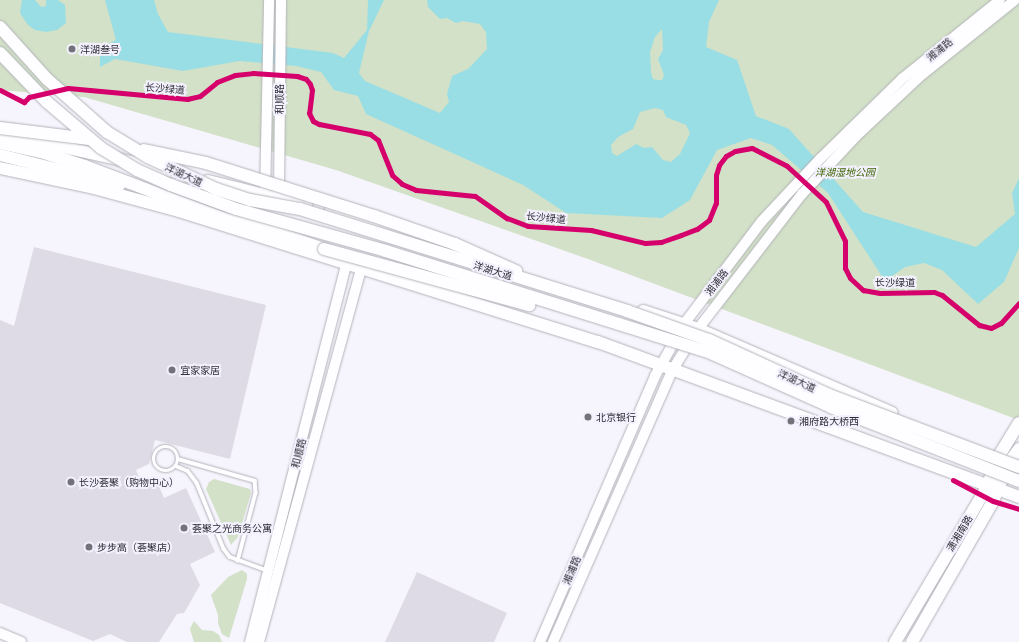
<!DOCTYPE html>
<meta charset="utf-8">
<style>
body{margin:0}
#map{position:relative;width:1019px;height:642px;overflow:hidden;background:#f6f4fc;font-family:Georgia,"Noto Sans SC",serif}
div>[style]{position:absolute}
[style*='--x']{left:calc(var(--x)*1px);top:calc(var(--y)*1px);width:calc(var(--w)*1px);rotate:calc(var(--a)*1deg)}
.green>*{inset:0;background:#d2e1c7}
.water>*{inset:0;background:#99dee4}
.building>*{inset:0;background:#dedbe6}
.roads{filter:drop-shadow(0 0 1px #b4b3ba) drop-shadow(0 0 1px #b4b3ba)}
.service>*{height:3.5px;margin:-1.75px;padding:0 1.75px;transform-origin:1.75px;border-radius:1.75px;background:#fefdff}
.service>.ring{margin:-1.75px;padding:0;box-sizing:content-box;background:none;border:3.5px solid #fefdff;border-radius:50%}
.secondary>*{height:10px;margin:-5px;padding:0 5px;transform-origin:5px;border-radius:5px;background:#fefdff}
.primary>*{height:12px;margin:-6px;padding:0 6px;transform-origin:6px;border-radius:6px;background:#fefdff}
.trunk>*{height:12px;margin:-6px;padding:0 6px;transform-origin:6px;border-radius:6px;background:#fefdff}
.bridges{filter:drop-shadow(0 0 1px #b4b3ba) drop-shadow(0 0 1px #b4b3ba)}
.trunk-bridge>*{height:12px;margin:-6px;padding:0 6px;transform-origin:6px;border-radius:6px;background:#fefdff}
.cycleway>*{height:5px;margin:-2.5px;padding:0 2.5px;transform-origin:2.5px;border-radius:2.5px;background:#d6006c}
.dots>*{width:11px;height:11px;translate:-50% -50%;box-sizing:border-box;border:2px solid #f4f1ff;border-radius:50%}
span{translate:-50% -50%;white-space:nowrap;text-align:center;line-height:1.15;-webkit-text-stroke:4px #f4f1ff;paint-order:stroke}
.poi-label{font-size:10px;color:#2d2c34}
.left{translate:0 -50%;text-align:left}
.street-label{font-size:10px;color:#2d2c34}
.park-label{font-size:10px;color:#3e6502;font-style:italic}
</style>
<div id="map">
<div class="green">
<i style="clip-path:polygon(0 0,1019px 0,1019px 420px,588px 259px,336px 170px,84px 97px,0 90px)"></i>
<i style="clip-path:polygon(214px 479px,250px 489px,251px 493px,238px 537px,231px 545px,206px 489px,209px 482px)"></i>
<i style="clip-path:polygon(242px 570px,247px 574px,247px 579px,229px 638px,222px 634px,218px 623px,218px 615px,211px 595px,228px 577px)"></i>
<i style="clip-path:polygon(194px 621px,202px 630px,213px 631px,219px 635px,222px 642px,194px 642px,190px 629px)"></i>
</div>
<div class="water">
<i style="clip-path:polygon(22px 0,35px 0,41px 7px,46px 6px,46px 0,58px 0,65px 5px,66px 23px,57px 30px,46px 32px,35px 30px,28px 25px,20px 13px)"></i>
<i style="clip-path:polygon(evenodd,105px 0,154px 0,158px 14px,168px 32px,333px 53px,344px 58px,367px 30px,368px 0,384px 0,369px 31px,359px 73px,365px 81px,440px 113px,449px 102px,447px 94px,452px 76px,468px 69px,487px 49px,486px 32px,480px 24px,463px 21px,456px 23px,447px 18px,440px 19px,428px 7px,427px 0,719px 0,709px 22px,706px 47px,737px 60px,756px 116px,789px 129px,863px 212px,976px 247px,1015px 214px,1012px 193px,1019px 178px,1019px 248px,1004px 282px,978px 304px,942px 270px,924px 263px,905px 267px,885px 281px,828px 193px,772px 145px,751px 138px,717px 150px,690px 200px,662px 218px,566px 213px,523px 185px,366px 114px,358px 96px,334px 90px,321px 72px,296px 66px,239px 61px,183px 71px,115px 59px,100px 67px,100px 48px,116px 40px,105px 0,662px 29px,663px 50px,658px 59px,664px 75px,662px 80px,658px 80px,653px 79px,651px 72px,650px 52px,655px 37px,662px 29px,105px 0,655px 108px,663px 110px,666px 117px,686px 125px,690px 133px,680px 154px,671px 162px,663px 160px,652px 147px,644px 148px,636px 144px,617px 156px,612px 153px,611px 145px,618px 137px,633px 129px,640px 112px,655px 108px)"></i>
</div>
<div class="building">
<i style="clip-path:polygon(34px 247px,266px 305px,230px 459px,155px 440px,149px 464px,136px 470px,143px 485px,156px 479px,164px 498px,186px 488px,215px 552px,190px 564px,200px 585px,184px 613px,177px 614px,159px 642px,127px 642px,110px 634px,93px 641px,0 603px,0 320px,14px 326px)"></i>
<i style="clip-path:polygon(417px 572px,507px 613px,494px 642px,385px 642px)"></i>
</div>
<div class="roads">
<div class="service">
<i class="ring" style="left:154px;top:447px;width:20.5px;height:20.5px"></i>
<i style="--x:178;--y:459;--w:80;--a:15.9"></i>
<i style="--x:255;--y:481;--w:12;--a:85"></i>
<i style="--x:256;--y:493;--w:70;--a:104.8"></i>
<i style="--x:176;--y:466;--w:13;--a:23"></i>
<i style="--x:188;--y:471;--w:15;--a:53"></i>
<i style="--x:197;--y:483;--w:71;--a:67.8"></i>
<i style="--x:224;--y:549;--w:10;--a:53"></i>
<i style="--x:230;--y:557;--w:38;--a:20"></i>
</div>
<div class="secondary">
<i style="--x:279;--y:192;--w:192;--a:-89.4"></i>
<i style="--x:265;--y:196;--w:196;--a:-88.8"></i>
<i style="--x:0;--y:633;--w:23;--a:23"></i>
<i style="--x:250;--y:642;--w:389;--a:-75.7"></i>
<i style="--x:259;--y:642;--w:387;--a:-74.7"></i>
<i style="--x:540;--y:642;--w:290;--a:-66.6"></i>
<i style="--x:655;--y:376;--w:60;--a:-60.9"></i>
<i style="--x:684;--y:324;--w:129;--a:-52.9"></i>
<i style="--x:762;--y:221;--w:86;--a:-46.9"></i>
<i style="--x:821;--y:158;--w:115;--a:-44.3"></i>
<i style="--x:903;--y:78;--w:124;--a:-38.8"></i>
<i style="--x:553;--y:642;--w:298;--a:-66.3"></i>
<i style="--x:673;--y:369;--w:47;--a:-58"></i>
<i style="--x:698;--y:329;--w:170;--a:-52.4"></i>
<i style="--x:802;--y:194;--w:79;--a:-47"></i>
<i style="--x:856;--y:136;--w:86;--a:-43.1"></i>
<i style="--x:919;--y:77;--w:123;--a:-38.7"></i>
</div>
<div class="primary">
<i style="--x:0;--y:133;--w:175;--a:12.5"></i>
<i style="--x:0;--y:168;--w:96;--a:12"></i>
<i style="--x:94;--y:188;--w:88;--a:15.1"></i>
<i style="--x:179;--y:211;--w:439;--a:17.4"></i>
<i style="--x:598;--y:342;--w:449;--a:20.2"></i>
<i style="--x:208;--y:181;--w:101;--a:13.8"></i>
<i style="--x:330;--y:212;--w:151;--a:17.4"></i>
<i style="--x:643;--y:311;--w:58;--a:18.1"></i>
<i style="--x:698;--y:329;--w:211;--a:23.4"></i>
<i style="--x:895;--y:642;--w:180;--a:-59.3"></i>
<i style="--x:987;--y:487;--w:30;--a:-70"></i>
<i style="--x:997;--y:459;--w:42;--a:-58.6"></i>
<i style="--x:912;--y:642;--w:163;--a:-60.1"></i>
<i style="--x:993;--y:501;--w:43;--a:-67"></i>
<i style="--x:1010;--y:461;--w:15;--a:-53"></i>
</div>
<div class="trunk">
<i style="--x:0;--y:143;--w:42;--a:12.4"></i>
<i style="--x:41;--y:152;--w:46;--a:17.7"></i>
<i style="--x:85;--y:166;--w:147;--a:20.8"></i>
<i style="--x:222;--y:218;--w:52;--a:14.6"></i>
<i style="--x:272;--y:231;--w:55;--a:19.1"></i>
<i style="--x:0;--y:155;--w:123;--a:14.1"></i>
</div>
</div>
<div class="bridges">
<div class="trunk-bridge">
<i style="--x:0;--y:27;--w:70;--a:47.9"></i>
<i style="--x:47;--y:79;--w:80;--a:41.5"></i>
<i style="--x:107;--y:132;--w:48;--a:31.4"></i>
<i style="--x:148;--y:157;--w:75;--a:25.2"></i>
<i style="--x:216;--y:189;--w:36;--a:18"></i>
<i style="--x:250;--y:200;--w:51;--a:10.2"></i>
<i style="--x:300;--y:209;--w:343;--a:17.3"></i>
<i style="--x:627;--y:311;--w:87;--a:19.5"></i>
<i style="--x:709;--y:340;--w:132;--a:24.6"></i>
<i style="--x:829;--y:395;--w:203;--a:20.8"></i>
<i style="--x:0;--y:53;--w:68;--a:46.2"></i>
<i style="--x:47;--y:102;--w:71;--a:40.4"></i>
<i style="--x:101;--y:148;--w:42;--a:31.4"></i>
<i style="--x:137;--y:170;--w:37;--a:24"></i>
<i style="--x:171;--y:185;--w:69;--a:20.3"></i>
<i style="--x:236;--y:209;--w:156;--a:15.6"></i>
<i style="--x:386;--y:251;--w:335;--a:17.4"></i>
<i style="--x:706;--y:351;--w:137;--a:24.1"></i>
<i style="--x:831;--y:407;--w:202;--a:21.5"></i>
<i style="--x:0;--y:128;--w:90;--a:7"></i>
<i style="--x:144;--y:150;--w:63;--a:11.8"></i>
<i style="--x:206;--y:163;--w:176;--a:17.5"></i>
<i style="--x:374;--y:216;--w:86;--a:19.1"></i>
<i style="--x:455;--y:244;--w:67;--a:23.9"></i>
<i style="--x:324;--y:249;--w:213;--a:15.3"></i>
</div>
</div>
<div class="cycleway">
<i style="--x:0;--y:90;--w:27;--a:27"></i>
<i style="--x:24;--y:102;--w:7;--a:-45"></i>
<i style="--x:29;--y:97;--w:40;--a:-13"></i>
<i style="--x:68;--y:88;--w:120;--a:5.3"></i>
<i style="--x:187;--y:99;--w:13;--a:-13"></i>
<i style="--x:200;--y:96;--w:22;--a:-39"></i>
<i style="--x:217;--y:82;--w:19;--a:-21"></i>
<i style="--x:235;--y:75;--w:18;--a:-6"></i>
<i style="--x:253;--y:73;--w:44;--a:3.9"></i>
<i style="--x:297;--y:76;--w:9;--a:18"></i>
<i style="--x:306;--y:79;--w:6;--a:51"></i>
<i style="--x:310;--y:84;--w:6;--a:72"></i>
<i style="--x:312;--y:90;--w:23;--a:97"></i>
<i style="--x:309;--y:113;--w:9;--a:63"></i>
<i style="--x:313;--y:121;--w:7;--a:27"></i>
<i style="--x:319;--y:124;--w:52;--a:11.1"></i>
<i style="--x:370;--y:134;--w:10;--a:37"></i>
<i style="--x:378;--y:140;--w:38;--a:68"></i>
<i style="--x:392;--y:175;--w:13;--a:42"></i>
<i style="--x:402;--y:184;--w:15;--a:23"></i>
<i style="--x:416;--y:190;--w:59;--a:5.8"></i>
<i style="--x:475;--y:196;--w:39;--a:35"></i>
<i style="--x:507;--y:218;--w:22;--a:21"></i>
<i style="--x:528;--y:226;--w:63;--a:3.6"></i>
<i style="--x:591;--y:230;--w:56;--a:13.5"></i>
<i style="--x:645;--y:243;--w:16;--a:-4"></i>
<i style="--x:661;--y:242;--w:21;--a:-19"></i>
<i style="--x:681;--y:235;--w:17;--a:-21"></i>
<i style="--x:697;--y:229;--w:15;--a:-37"></i>
<i style="--x:709;--y:220;--w:18;--a:-68"></i>
<i style="--x:716;--y:203;--w:28;--a:-90"></i>
<i style="--x:716;--y:175;--w:10;--a:-73"></i>
<i style="--x:719;--y:165;--w:11;--a:-52"></i>
<i style="--x:726;--y:156;--w:10;--a:-29"></i>
<i style="--x:735;--y:151;--w:17;--a:-10"></i>
<i style="--x:752;--y:148;--w:39;--a:27"></i>
<i style="--x:787;--y:166;--w:53;--a:42.7"></i>
<i style="--x:826;--y:202;--w:43;--a:64"></i>
<i style="--x:845;--y:241;--w:27;--a:90"></i>
<i style="--x:845;--y:268;--w:11;--a:63"></i>
<i style="--x:850;--y:278;--w:18;--a:43"></i>
<i style="--x:863;--y:290;--w:17;--a:10"></i>
<i style="--x:880;--y:293;--w:54;--a:-1.1"></i>
<i style="--x:934;--y:292;--w:9;--a:21"></i>
<i style="--x:942;--y:295;--w:48;--a:39"></i>
<i style="--x:979;--y:325;--w:12;--a:14"></i>
<i style="--x:991;--y:328;--w:11;--a:-27"></i>
<i style="--x:1001;--y:323;--w:27;--a:-48"></i>
<i style="--x:953;--y:480;--w:45;--a:27.7"></i>
<i style="--x:993;--y:501;--w:27;--a:17"></i>
</div>
<div class="dots">
<i style="left:72px;top:49px;background:#73727a"></i>
<i style="left:172px;top:370px;background:#73727a"></i>
<i style="left:588px;top:417px;background:#73727a"></i>
<i style="left:791px;top:421px;background:#73727a"></i>
<i style="left:71px;top:482px;background:#73727a"></i>
<i style="left:184px;top:528px;background:#73727a"></i>
<i style="left:89px;top:547px;background:#73727a"></i>
</div>
<div class="poi-label">
<span class="left" style="left:80px;top:49px">洋湖叁号</span>
<span class="left" style="left:180px;top:370px">宜家家居</span>
<span class="left" style="left:596px;top:417px">北京银行</span>
<span class="left" style="left:799px;top:421px">湘府路大桥西</span>
<span class="left" style="left:79px;top:482px">长沙荟聚（购物中心）</span>
<span class="left" style="left:192px;top:528px">荟聚之光商务公寓</span>
<span class="left" style="left:97px;top:547px">步步高（荟聚店）</span>
</div>
<div class="street-label">
<span style="left:939px;top:49px;rotate:-39deg">湘浦路</span>
<span style="left:165px;top:88px;rotate:5deg">长沙绿道</span>
<span style="left:279px;top:99px;rotate:-90deg">和顺路</span>
<span style="left:184px;top:174px;rotate:25deg">洋湖大道</span>
<span style="left:546px;top:217px;rotate:6deg">长沙绿道</span>
<span style="left:493px;top:270px;rotate:17deg">洋湖大道</span>
<span style="left:716px;top:282px;rotate:-53deg">湘浦路</span>
<span style="left:895px;top:282px">长沙绿道</span>
<span style="left:797px;top:380px;rotate:24deg">洋湖大道</span>
<span style="left:298px;top:453px;rotate:-76deg">和顺路</span>
<span style="left:959px;top:533px;rotate:-59deg">潇湘南路</span>
<span style="left:571px;top:570px;rotate:-67deg">湘浦路</span>
</div>
<div class="park-label">
<span style="left:845px;top:172px">洋湖湿地公园</span>
</div>
</div>
